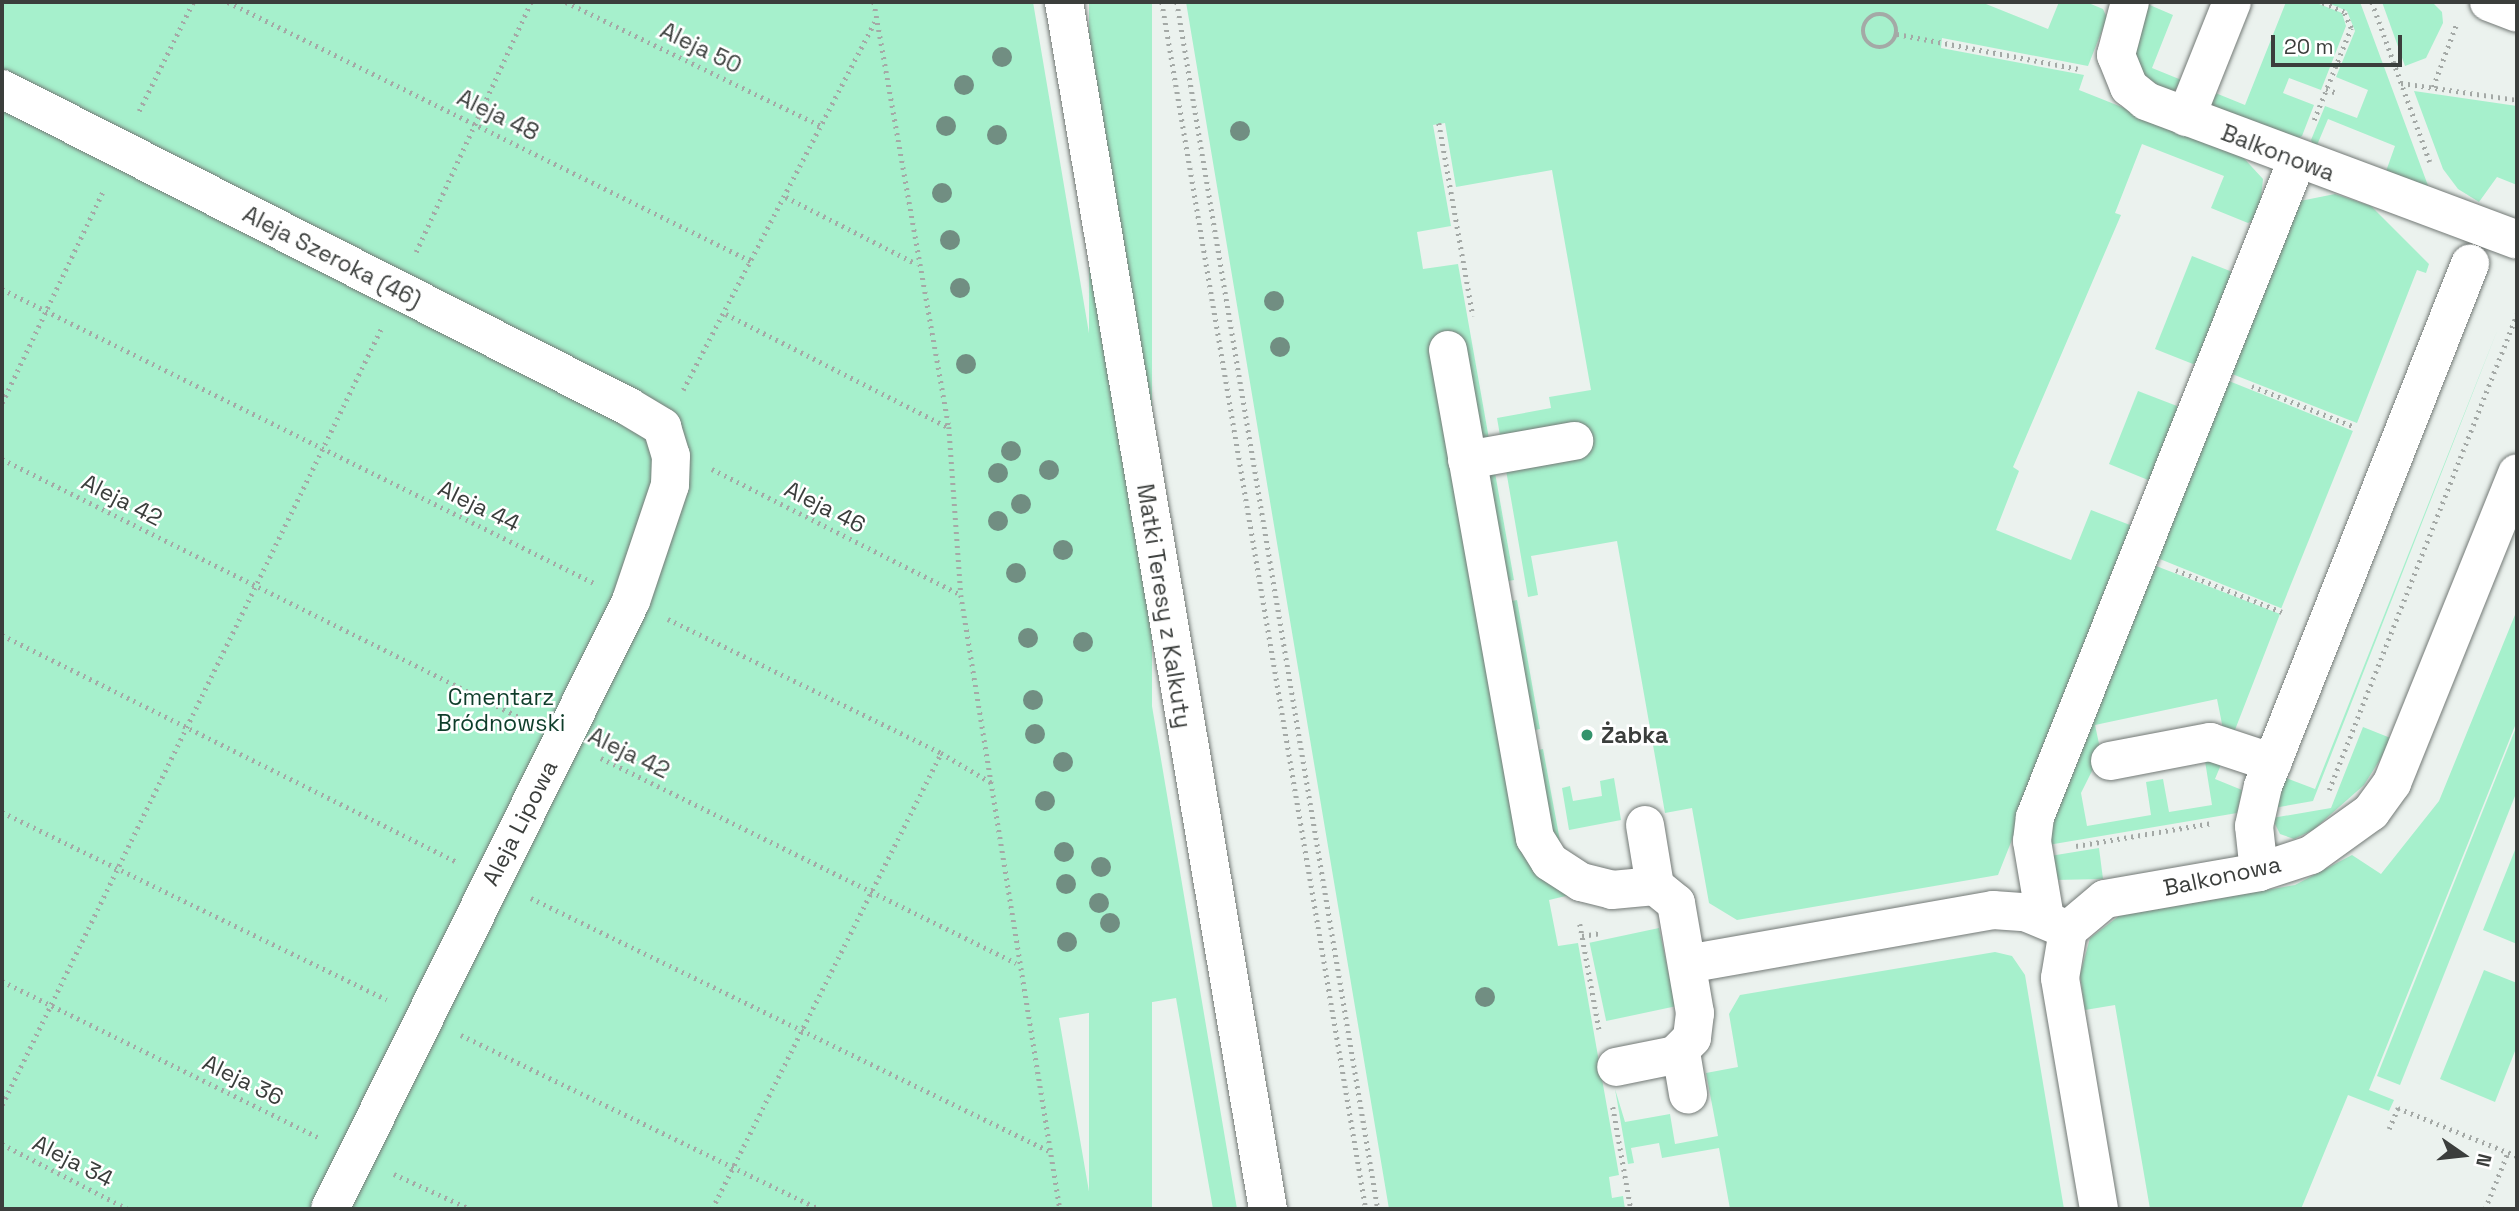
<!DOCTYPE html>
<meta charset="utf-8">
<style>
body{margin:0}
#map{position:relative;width:2519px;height:1211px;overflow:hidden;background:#ebf2ee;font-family:"Space Grotesk",sans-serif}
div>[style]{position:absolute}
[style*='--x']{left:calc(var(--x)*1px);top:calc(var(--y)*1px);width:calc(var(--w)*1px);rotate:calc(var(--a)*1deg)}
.green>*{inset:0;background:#a6f0cc;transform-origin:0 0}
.path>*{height:4.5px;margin-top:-2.25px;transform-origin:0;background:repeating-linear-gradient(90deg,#a4a9a6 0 2px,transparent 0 7px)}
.path>.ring{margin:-2.25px;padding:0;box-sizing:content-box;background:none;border:4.5px solid #a4a9a6;border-radius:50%}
.roads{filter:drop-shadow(0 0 2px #737976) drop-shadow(0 0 2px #737976)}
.minor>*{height:38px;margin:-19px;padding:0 19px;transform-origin:19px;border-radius:19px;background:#fff}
.trees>*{width:20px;height:20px;margin:-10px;border-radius:50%;background:#718e82}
.dots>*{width:19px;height:19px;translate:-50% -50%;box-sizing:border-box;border:4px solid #fff;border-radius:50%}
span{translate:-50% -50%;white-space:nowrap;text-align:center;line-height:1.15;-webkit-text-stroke:5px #fff;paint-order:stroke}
.street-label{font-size:23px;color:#3b3e3c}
.park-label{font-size:23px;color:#0e3d2a}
.poi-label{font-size:23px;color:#3b3e3c;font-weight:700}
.left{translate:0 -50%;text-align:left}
.frame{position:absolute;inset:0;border:4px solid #3b3e3c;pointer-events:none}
.north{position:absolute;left:2428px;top:1120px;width:70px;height:70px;-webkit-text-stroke:5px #fff;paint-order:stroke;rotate:104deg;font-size:19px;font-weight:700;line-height:28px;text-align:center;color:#3b3e3c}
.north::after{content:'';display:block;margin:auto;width:24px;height:32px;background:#3b3e3c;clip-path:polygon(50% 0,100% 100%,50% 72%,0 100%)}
.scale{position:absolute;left:2271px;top:35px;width:131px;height:32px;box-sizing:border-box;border:4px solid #3b3e3c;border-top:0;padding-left:9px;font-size:21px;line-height:24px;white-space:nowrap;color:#3b3e3c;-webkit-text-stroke:5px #fff;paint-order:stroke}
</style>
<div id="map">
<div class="green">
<i style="clip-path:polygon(2px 2px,1033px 2px,1237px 1209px,1213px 1209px,1176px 998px,1059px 1018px,1092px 1209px,2px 1209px)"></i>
<i style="left:1089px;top:2px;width:63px;height:1225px"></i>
<i style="clip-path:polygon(1186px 2px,1981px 2px,2048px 29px,2059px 2px,2086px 2px,2103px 9px,2107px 18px,2088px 66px,1942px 38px,1941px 48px,2084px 75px,2079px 90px,2240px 154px,2263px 179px,2259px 218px,2248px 223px,2211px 208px,2224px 176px,2142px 144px,2115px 213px,2121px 215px,2013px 467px,2019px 471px,1996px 530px,2071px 560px,2091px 510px,2130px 525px,2133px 535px,1998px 875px,1737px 920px,1709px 903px,1692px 808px,1665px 813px,1617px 541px,1531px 556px,1538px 595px,1528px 597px,1497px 418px,1551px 408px,1549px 397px,1591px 390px,1552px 170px,1456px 187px,1445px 123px,1433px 125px,1451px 226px,1417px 232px,1423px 269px,1458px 264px,1514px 580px,1503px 582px,1507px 602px,1517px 600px,1540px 729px,1530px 731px,1533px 751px,1543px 749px,1570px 895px,1549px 900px,1558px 946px,1578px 943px,1619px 1175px,1609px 1177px,1612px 1198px,1623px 1196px,1625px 1209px,1389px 1209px)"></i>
<i style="clip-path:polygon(2286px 2px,2314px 2px,2342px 13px,2346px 26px,2321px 90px,2289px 78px,2283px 93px,2314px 105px,2302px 136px,2292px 141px,2214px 111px,2210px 99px,2213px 92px,2245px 105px)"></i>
<i style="clip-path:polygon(2326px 2px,2360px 2px,2430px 191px,2384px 177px,2395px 146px,2328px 119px,2315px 150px,2311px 140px,2325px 106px,2357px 118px,2368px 90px,2336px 77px,2355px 31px,2347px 11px)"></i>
<i style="clip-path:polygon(2382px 2px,2432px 2px,2442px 12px,2443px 23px,2426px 58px,2405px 66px)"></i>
<i style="clip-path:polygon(2145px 3px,2173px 15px,2152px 68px,2184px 81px,2170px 94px,2133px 67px)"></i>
<i style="clip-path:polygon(2414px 91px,2517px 106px,2517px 185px,2497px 177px,2479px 202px,2458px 189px,2443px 169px)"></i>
<i style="clip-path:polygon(2335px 194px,2371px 206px,2429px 264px,2426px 273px,2417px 270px,2357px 423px,2227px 372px,2300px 201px)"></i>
<i style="clip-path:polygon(2192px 256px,2230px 271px,2234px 280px,2202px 361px,2193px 364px,2155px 349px)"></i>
<i style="clip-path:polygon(2499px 326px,2313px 801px,2274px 808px,2286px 778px,2315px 789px)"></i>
<i style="left:2224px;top:379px;width:139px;height:191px;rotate:22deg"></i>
<i style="clip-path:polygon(2138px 391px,2177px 406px,2181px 414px,2156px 476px,2148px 480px,2109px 464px)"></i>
<i style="clip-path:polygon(2151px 564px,2280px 614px,2233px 735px,2223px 729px,2217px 699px,2095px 725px,2101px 753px,2081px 793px,2087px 826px,2151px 815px,2146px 782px,2163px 779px,2169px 812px,2212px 805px,2205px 761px,2225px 755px,2215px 779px,2242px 790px,2237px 813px,2048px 845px,2045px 830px)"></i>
<i style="clip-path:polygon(2517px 610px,2517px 721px,2369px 1090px,2394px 1100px,2389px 1111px,2348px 1095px,2301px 1209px,2150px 1209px,2115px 1005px,2085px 1010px,2080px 975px,2090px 938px,2119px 916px,2295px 885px,2352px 855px,2381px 874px,2439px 801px)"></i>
<i style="clip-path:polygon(2517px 725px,2517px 791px,2400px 1085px,2377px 1076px)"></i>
<i style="clip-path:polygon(2363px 727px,2393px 739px,2364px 785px,2313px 830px,2294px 839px,2280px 834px,2272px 818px,2331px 808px)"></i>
<i style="clip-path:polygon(1614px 778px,1621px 820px,1569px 830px,1562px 788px,1570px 786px,1573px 801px,1602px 796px,1600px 781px)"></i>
<i style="clip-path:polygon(2517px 845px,2517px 944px,2483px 930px)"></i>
<i style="clip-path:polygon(2099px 848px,2103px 879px,2054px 880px,2050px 856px)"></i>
<i style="left:1659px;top:928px;width:80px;height:71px;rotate:78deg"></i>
<i style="clip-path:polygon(1995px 952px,2012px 956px,2025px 975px,2064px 1209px,1730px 1209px,1719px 1148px,1662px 1158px,1659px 1143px,1631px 1148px,1634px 1163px,1628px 1164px,1615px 1089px,1625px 1122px,1670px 1114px,1675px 1144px,1718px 1136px,1706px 1073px,1738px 1067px,1729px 1014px,1740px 995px)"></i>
<i style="clip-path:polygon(2484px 970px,2517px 983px,2517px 1046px,2495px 1102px,2440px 1079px)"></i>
</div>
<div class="path">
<i style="--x:228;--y:2;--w:586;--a:26.35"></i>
<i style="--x:566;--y:2;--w:284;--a:25.9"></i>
<i style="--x:874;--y:2;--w:432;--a:80"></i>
<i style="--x:949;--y:427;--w:168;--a:85.9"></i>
<i style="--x:961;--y:595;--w:622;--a:80.84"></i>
<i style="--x:1162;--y:2;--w:1224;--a:80.41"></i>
<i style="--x:1177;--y:2;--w:1224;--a:80.55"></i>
<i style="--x:2372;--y:2;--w:170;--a:70.1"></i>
<i class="ring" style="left:1863px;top:14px;width:29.5px;height:29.5px"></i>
<i style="--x:1897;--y:34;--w:184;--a:10.9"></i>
<i style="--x:2401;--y:83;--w:117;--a:8.3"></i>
<i style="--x:2433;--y:87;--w:66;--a:-69.6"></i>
<i style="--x:2326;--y:89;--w:12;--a:20"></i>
<i style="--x:139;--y:111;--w:122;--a:-63.6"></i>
<i style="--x:2314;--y:120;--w:99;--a:-68.1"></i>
<i style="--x:2351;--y:28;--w:17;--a:-114"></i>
<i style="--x:2344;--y:12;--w:26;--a:-157"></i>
<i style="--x:1439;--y:123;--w:196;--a:80"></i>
<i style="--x:786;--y:197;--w:147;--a:27.1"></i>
<i style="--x:416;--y:252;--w:275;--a:-65.3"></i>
<i style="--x:2;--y:289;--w:661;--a:26.41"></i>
<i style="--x:726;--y:314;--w:249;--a:27"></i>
<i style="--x:2252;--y:386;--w:111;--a:21.7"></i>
<i style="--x:683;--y:390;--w:417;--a:-62.5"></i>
<i style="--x:2;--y:403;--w:237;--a:-64.5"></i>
<i style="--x:2;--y:459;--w:587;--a:26.52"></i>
<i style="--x:712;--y:469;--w:279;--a:26.8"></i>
<i style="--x:2176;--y:570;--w:114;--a:21.6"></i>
<i style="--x:668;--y:619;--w:304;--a:26.1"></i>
<i style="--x:2;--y:635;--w:508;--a:26.51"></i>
<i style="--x:601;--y:758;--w:463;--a:26.3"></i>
<i style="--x:2329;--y:790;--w:512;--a:-68.45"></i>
<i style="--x:2;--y:812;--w:428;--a:26"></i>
<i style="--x:2076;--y:846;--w:138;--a:-9.6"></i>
<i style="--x:531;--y:898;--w:576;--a:26.03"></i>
<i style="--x:1580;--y:924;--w:107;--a:79.7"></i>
<i style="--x:1582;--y:936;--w:19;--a:-9"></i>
<i style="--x:2;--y:981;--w:355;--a:26.3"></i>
<i style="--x:461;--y:1035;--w:398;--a:25.9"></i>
<i style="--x:2;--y:1105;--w:866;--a:-63.97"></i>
<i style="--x:1613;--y:1107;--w:104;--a:80"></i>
<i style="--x:2389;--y:1129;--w:23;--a:-67"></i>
<i style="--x:2398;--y:1108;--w:128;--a:22"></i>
<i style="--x:2;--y:1144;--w:142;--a:27.3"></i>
<i style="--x:394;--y:1174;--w:84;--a:24.7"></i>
<i style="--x:712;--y:1209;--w:510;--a:-63.33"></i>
<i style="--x:941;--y:753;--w:59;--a:30.5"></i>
<i style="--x:2485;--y:1209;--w:61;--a:-68"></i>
</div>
<div class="roads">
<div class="minor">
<i style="--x:1064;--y:2;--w:1224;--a:80.41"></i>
<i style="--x:2130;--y:2;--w:55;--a:104.8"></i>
<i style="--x:2116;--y:55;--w:35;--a:68"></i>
<i style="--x:2129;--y:87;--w:22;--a:39"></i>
<i style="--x:2146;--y:101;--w:396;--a:20.5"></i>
<i style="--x:2489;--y:2;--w:30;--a:21"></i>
<i style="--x:2;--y:89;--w:703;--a:26.89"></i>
<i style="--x:629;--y:407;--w:39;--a:31"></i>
<i style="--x:662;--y:427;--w:30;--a:73"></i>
<i style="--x:671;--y:456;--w:29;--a:92"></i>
<i style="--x:670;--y:485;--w:122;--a:108.6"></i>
<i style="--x:631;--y:601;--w:678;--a:116.34"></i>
<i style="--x:2186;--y:117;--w:124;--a:-68.2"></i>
<i style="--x:1448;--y:350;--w:496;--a:79.9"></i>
<i style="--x:1535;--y:838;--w:28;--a:58"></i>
<i style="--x:1550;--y:862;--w:37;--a:33"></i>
<i style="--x:1581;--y:882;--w:32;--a:14"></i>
<i style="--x:1612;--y:890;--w:43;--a:-5.3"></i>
<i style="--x:1655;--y:886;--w:27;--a:39"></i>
<i style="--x:1676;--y:903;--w:112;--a:80.2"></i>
<i style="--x:1695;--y:1013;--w:25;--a:97"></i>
<i style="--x:1692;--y:1038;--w:24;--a:135"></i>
<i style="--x:1675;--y:1055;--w:60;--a:168.5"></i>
<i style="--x:1467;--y:460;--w:109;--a:-10.1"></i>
<i style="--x:2110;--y:761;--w:102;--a:-10.8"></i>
<i style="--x:2210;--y:742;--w:66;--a:18.4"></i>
<i style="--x:1645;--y:825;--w:62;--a:80.7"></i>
<i style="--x:2259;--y:872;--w:46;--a:-96.2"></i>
<i style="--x:2254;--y:826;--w:41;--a:-77.3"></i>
<i style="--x:2263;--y:786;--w:562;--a:-68.37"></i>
<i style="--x:2045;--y:918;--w:78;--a:-99.6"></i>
<i style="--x:2032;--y:841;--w:24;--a:-83"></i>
<i style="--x:2035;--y:817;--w:707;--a:-68.26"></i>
<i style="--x:1687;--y:964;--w:311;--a:-10"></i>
<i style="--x:1993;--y:910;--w:32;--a:4"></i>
<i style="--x:2025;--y:912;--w:44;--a:22.5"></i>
<i style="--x:1681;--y:1052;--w:43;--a:80.5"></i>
<i style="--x:2099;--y:1209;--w:234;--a:-99.6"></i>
<i style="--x:2060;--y:978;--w:49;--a:-80.5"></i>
<i style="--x:2068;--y:930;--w:48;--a:-40"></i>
<i style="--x:2105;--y:899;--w:156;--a:-9.9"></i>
<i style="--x:2259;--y:872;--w:55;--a:-18.1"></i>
<i style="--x:2311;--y:855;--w:74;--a:-35.6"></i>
<i style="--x:2371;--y:812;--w:36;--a:-54"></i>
<i style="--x:2392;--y:783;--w:334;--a:-68"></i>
</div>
</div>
<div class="trees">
<i style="left:1002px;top:57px"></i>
<i style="left:964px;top:85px"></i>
<i style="left:946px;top:126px"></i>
<i style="left:1240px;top:131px"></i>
<i style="left:997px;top:135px"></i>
<i style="left:942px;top:193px"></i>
<i style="left:950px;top:240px"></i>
<i style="left:960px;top:288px"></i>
<i style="left:1274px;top:301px"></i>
<i style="left:1280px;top:347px"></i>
<i style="left:966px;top:364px"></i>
<i style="left:1011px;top:451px"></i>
<i style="left:1049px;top:470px"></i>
<i style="left:998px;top:473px"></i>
<i style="left:1021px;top:504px"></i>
<i style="left:998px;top:521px"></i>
<i style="left:1063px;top:550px"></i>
<i style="left:1016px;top:573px"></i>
<i style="left:1028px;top:638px"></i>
<i style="left:1083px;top:642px"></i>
<i style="left:1033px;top:700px"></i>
<i style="left:1035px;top:734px"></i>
<i style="left:1063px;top:762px"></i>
<i style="left:1045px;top:801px"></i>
<i style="left:1064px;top:852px"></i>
<i style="left:1101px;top:867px"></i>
<i style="left:1066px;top:884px"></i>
<i style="left:1099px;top:903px"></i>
<i style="left:1110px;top:923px"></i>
<i style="left:1067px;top:942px"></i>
<i style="left:1485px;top:997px"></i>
</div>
<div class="dots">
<i style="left:1587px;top:735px;background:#33936c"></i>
</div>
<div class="street-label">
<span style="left:701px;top:48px;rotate:26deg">Aleja 50</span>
<span style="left:498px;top:115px;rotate:26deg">Aleja 48</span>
<span style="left:2278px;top:153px;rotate:21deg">Balkonowa</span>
<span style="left:332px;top:257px;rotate:27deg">Aleja Szeroka (46)</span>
<span style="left:122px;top:500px;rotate:27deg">Aleja 42</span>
<span style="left:479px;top:506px;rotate:26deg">Aleja 44</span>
<span style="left:825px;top:507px;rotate:27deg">Aleja 46</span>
<span style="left:1164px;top:606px;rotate:81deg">Matki Teresy z Kalkuty</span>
<span style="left:629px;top:753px;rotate:26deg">Aleja 42</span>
<span style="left:520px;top:823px;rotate:-63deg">Aleja Lipowa</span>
<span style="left:2222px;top:876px;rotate:-12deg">Balkonowa</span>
<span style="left:243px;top:1080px;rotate:26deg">Aleja 36</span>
<span style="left:73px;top:1161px;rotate:27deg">Aleja 34</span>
</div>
<div class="park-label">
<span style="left:501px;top:710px">Cmentarz<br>Bródnowski</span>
</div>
<div class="poi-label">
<span class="left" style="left:1601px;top:735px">Żabka</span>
</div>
<div class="frame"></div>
<div class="north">N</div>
<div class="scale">20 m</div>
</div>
